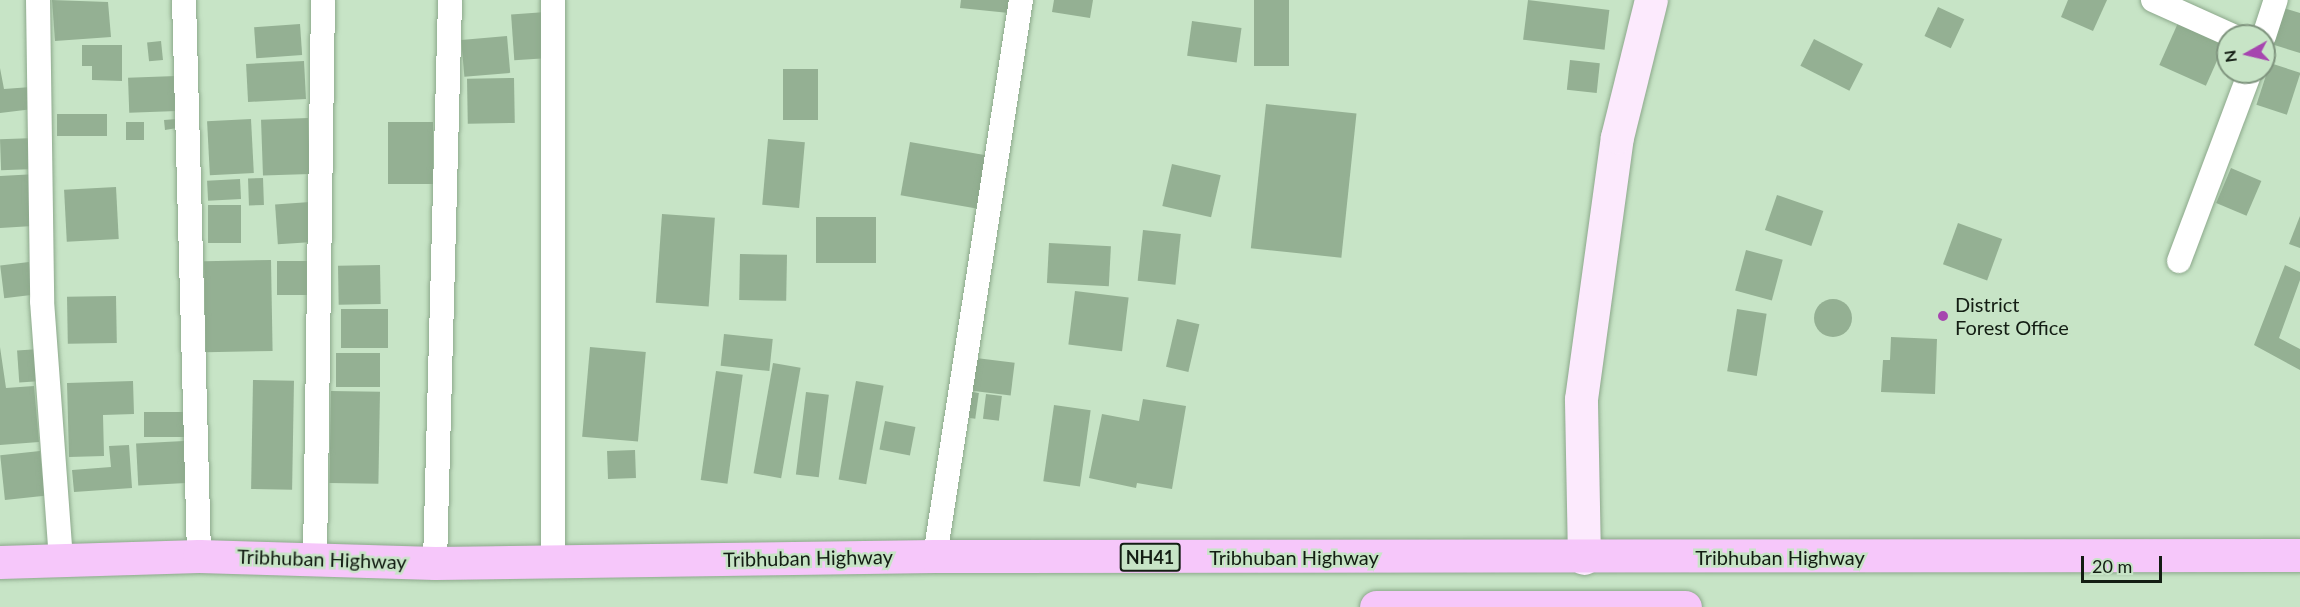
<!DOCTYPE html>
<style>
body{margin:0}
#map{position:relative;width:2300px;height:607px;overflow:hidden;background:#c7e4c6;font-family:Lato,sans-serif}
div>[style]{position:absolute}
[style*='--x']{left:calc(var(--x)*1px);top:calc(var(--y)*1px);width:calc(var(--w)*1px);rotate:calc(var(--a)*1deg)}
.building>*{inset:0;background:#94b093;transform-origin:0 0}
.round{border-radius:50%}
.roads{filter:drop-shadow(0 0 2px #8ca88b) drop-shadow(0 0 2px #8ca88b)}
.minor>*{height:24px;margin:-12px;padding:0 12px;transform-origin:12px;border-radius:12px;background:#fff}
.secondary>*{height:33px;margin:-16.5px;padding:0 16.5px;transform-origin:16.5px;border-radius:16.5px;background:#fceafd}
.trunk>*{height:33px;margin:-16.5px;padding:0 16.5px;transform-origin:16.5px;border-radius:16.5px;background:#f6c7fa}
.dots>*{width:16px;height:16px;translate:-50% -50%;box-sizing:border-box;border:3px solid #c7e4c6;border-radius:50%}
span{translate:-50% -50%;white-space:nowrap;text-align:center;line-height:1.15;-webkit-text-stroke:5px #c7e4c6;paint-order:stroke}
.shield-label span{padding:2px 4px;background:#c7e4c6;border:2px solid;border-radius:4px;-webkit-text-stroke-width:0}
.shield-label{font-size:18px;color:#131d13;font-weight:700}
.poi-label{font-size:20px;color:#131d13}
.left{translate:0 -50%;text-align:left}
.street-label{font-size:20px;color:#131d13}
.north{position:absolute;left:2216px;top:24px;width:60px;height:60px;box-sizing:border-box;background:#c7e4c6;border:2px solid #7f947e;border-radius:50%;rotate:262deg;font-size:16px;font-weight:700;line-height:24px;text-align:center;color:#131d13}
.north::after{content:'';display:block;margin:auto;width:21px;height:27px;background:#a646af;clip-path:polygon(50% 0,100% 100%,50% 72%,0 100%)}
.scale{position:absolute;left:2081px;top:556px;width:81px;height:27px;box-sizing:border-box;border:3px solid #131d13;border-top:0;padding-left:8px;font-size:18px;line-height:21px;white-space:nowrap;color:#131d13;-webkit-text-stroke:4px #c7e4c6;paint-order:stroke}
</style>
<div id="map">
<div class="building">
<i style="clip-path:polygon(52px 0,108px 2px,111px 37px,55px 41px)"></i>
<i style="clip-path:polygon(961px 0,1010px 0,1009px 13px,960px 8px)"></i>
<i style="clip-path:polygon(1054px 0,1093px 0,1090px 18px,1052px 12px)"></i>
<i style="left:1254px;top:0;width:35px;height:66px"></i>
<i style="left:1528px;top:0;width:82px;height:40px;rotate:7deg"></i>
<i style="clip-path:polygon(2068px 0,2107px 0,2093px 31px,2061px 17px)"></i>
<i style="left:1938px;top:7px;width:29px;height:32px;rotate:25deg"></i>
<i style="clip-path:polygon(2280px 7px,2300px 13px,2300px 53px,2268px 43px)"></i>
<i style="left:546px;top:12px;width:46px;height:35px;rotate:86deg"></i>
<i style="left:1192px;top:21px;width:50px;height:35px;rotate:8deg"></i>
<i style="left:2178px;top:23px;width:51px;height:46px;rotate:24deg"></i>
<i style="left:300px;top:24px;width:31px;height:46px;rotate:86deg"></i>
<i style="left:507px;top:36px;width:37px;height:46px;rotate:85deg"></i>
<i style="left:1814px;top:39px;width:55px;height:30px;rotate:27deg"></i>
<i style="left:161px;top:41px;width:19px;height:14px;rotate:84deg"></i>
<i style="clip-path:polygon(82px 45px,122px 45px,122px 81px,92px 80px,92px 66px,82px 66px)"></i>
<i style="left:1570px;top:60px;width:30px;height:30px;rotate:6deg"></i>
<i style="left:304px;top:61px;width:38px;height:58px;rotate:87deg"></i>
<i style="left:2270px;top:63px;width:32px;height:44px;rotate:18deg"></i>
<i style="clip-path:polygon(0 68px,4px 89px,31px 87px,33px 109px,0 113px)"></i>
<i style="left:783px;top:69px;width:35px;height:51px"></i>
<i style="left:176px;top:76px;width:35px;height:48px;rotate:88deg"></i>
<i style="left:514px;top:78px;width:45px;height:47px;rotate:89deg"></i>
<i style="left:1266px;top:104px;width:91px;height:145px;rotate:6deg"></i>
<i style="left:107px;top:114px;width:22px;height:50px;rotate:90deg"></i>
<i style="left:308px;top:118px;width:56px;height:47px;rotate:88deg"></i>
<i style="clip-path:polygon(177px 119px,177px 128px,165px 130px,164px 120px)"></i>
<i style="left:251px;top:119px;width:54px;height:44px;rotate:87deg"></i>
<i style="left:144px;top:122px;width:18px;height:18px;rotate:90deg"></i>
<i style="left:388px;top:122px;width:45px;height:62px"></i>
<i style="left:35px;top:138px;width:31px;height:35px;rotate:88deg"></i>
<i style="left:768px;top:139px;width:37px;height:66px;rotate:5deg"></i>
<i style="left:910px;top:142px;width:77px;height:54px;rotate:10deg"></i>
<i style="left:1172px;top:164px;width:50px;height:43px;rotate:13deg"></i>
<i style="left:2231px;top:168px;width:33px;height:38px;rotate:23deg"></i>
<i style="clip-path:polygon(37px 174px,33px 226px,0 228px,0 176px)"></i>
<i style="left:263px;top:178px;width:27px;height:15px;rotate:88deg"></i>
<i style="left:240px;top:179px;width:20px;height:33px;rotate:87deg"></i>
<i style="left:116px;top:187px;width:52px;height:52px;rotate:87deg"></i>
<i style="left:1777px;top:195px;width:49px;height:37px;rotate:19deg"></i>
<i style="left:310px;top:202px;width:40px;height:35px;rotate:86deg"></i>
<i style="left:208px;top:205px;width:33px;height:38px"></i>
<i style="left:662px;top:214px;width:53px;height:89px;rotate:4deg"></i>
<i style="clip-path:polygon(2300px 216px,2300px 248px,2289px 244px)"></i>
<i style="left:876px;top:217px;width:46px;height:60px;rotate:90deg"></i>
<i style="left:1958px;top:223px;width:47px;height:44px;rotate:20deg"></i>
<i style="left:1143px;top:230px;width:38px;height:51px;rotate:6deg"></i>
<i style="left:1049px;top:243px;width:62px;height:40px;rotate:3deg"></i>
<i style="left:1746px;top:250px;width:38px;height:42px;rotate:15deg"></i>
<i style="left:740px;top:254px;width:47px;height:46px;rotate:1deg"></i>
<i style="left:271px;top:260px;width:91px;height:67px;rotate:89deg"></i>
<i style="left:277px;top:261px;width:31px;height:34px"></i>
<i style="left:29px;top:262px;width:33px;height:29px;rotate:83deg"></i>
<i style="left:380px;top:265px;width:39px;height:42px;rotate:89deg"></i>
<i style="clip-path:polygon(2285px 265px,2300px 272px,2300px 280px,2279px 338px,2300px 349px,2300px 370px,2254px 345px)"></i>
<i style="left:1075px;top:291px;width:54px;height:54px;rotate:7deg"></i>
<i style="left:116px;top:296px;width:47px;height:49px;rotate:89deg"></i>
<i class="round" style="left:1814px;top:299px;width:38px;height:38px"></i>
<i style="left:341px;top:309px;width:47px;height:39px"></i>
<i style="left:1737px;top:309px;width:30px;height:63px;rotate:9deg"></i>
<i style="left:1177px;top:319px;width:23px;height:49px;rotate:13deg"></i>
<i style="left:724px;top:334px;width:49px;height:32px;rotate:6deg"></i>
<i style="clip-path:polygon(1891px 337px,1937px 339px,1935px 394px,1881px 392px,1883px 360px,1890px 360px)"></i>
<i style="clip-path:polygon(0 347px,6px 388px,34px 386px,39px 442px,0 445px)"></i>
<i style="left:590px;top:347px;width:56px;height:90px;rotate:5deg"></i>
<i style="left:40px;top:349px;width:32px;height:23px;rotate:86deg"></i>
<i style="left:336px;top:353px;width:44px;height:34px"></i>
<i style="left:968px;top:357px;width:47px;height:33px;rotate:7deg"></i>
<i style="left:773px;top:363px;width:28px;height:112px;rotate:10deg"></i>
<i style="left:716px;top:371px;width:27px;height:110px;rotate:8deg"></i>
<i style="left:253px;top:380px;width:41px;height:109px;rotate:1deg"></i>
<i style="clip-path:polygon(133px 381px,134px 414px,103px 415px,104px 456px,69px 457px,67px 383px)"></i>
<i style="left:856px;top:381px;width:28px;height:100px;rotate:10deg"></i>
<i style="left:331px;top:391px;width:49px;height:92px;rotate:1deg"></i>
<i style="left:965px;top:391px;width:14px;height:26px;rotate:8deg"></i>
<i style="left:806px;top:392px;width:23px;height:83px;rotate:7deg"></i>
<i style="left:986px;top:394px;width:16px;height:25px;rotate:7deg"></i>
<i style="clip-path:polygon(1143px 399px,1186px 406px,1172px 489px,1137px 483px,1136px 488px,1089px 478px,1102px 414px,1139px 421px)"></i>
<i style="left:1054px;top:405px;width:37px;height:77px;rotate:8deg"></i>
<i style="left:189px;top:412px;width:25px;height:45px;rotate:90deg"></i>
<i style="left:885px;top:421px;width:31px;height:29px;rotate:11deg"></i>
<i style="left:184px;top:441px;width:42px;height:48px;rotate:87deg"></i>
<i style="clip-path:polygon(129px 445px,132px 488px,74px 492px,72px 470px,111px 467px,109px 446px)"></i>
<i style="left:635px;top:450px;width:28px;height:28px;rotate:88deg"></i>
<i style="left:40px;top:451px;width:45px;height:40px;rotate:84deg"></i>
</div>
<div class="roads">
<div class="minor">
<i style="--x:38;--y:0;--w:301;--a:89.2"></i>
<i style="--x:42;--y:301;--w:262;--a:85.8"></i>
<i style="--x:184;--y:0;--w:556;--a:88.45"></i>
<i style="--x:2153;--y:0;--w:88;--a:24.2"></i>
<i style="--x:2264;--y:36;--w:38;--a:-72"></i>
<i style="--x:2179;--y:261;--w:202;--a:-69.4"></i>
<i style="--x:935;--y:556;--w:563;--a:-81.21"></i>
<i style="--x:315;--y:559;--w:559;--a:-89.18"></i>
<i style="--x:553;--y:561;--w:561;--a:-90"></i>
<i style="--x:435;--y:563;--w:563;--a:-88.47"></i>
</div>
<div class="secondary">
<i style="--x:1584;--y:558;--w:159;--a:-91.1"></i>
<i style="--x:1581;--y:399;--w:264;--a:-82.2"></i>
<i style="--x:1617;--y:137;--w:141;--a:-76.1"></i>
</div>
<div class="trunk">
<i style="--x:0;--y:562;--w:199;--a:-1.7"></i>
<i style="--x:199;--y:556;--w:236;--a:1.7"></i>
<i style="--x:435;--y:563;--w:500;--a:-0.8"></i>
<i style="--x:935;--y:556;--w:1365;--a:-0.04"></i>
<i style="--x:1376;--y:607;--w:309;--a:0"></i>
</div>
</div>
<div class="dots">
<i style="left:1943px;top:316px;background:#a646af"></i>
</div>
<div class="shield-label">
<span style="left:1150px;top:557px">NH41</span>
</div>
<div class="poi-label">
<span class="left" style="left:1955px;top:316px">District<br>Forest Office</span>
</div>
<div class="street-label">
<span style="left:1294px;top:557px">Tribhuban Highway</span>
<span style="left:1780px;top:557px">Tribhuban Highway</span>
<span style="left:808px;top:558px;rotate:-1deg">Tribhuban Highway</span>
<span style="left:322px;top:559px;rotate:2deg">Tribhuban Highway</span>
</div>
<div class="north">N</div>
<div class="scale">20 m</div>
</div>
